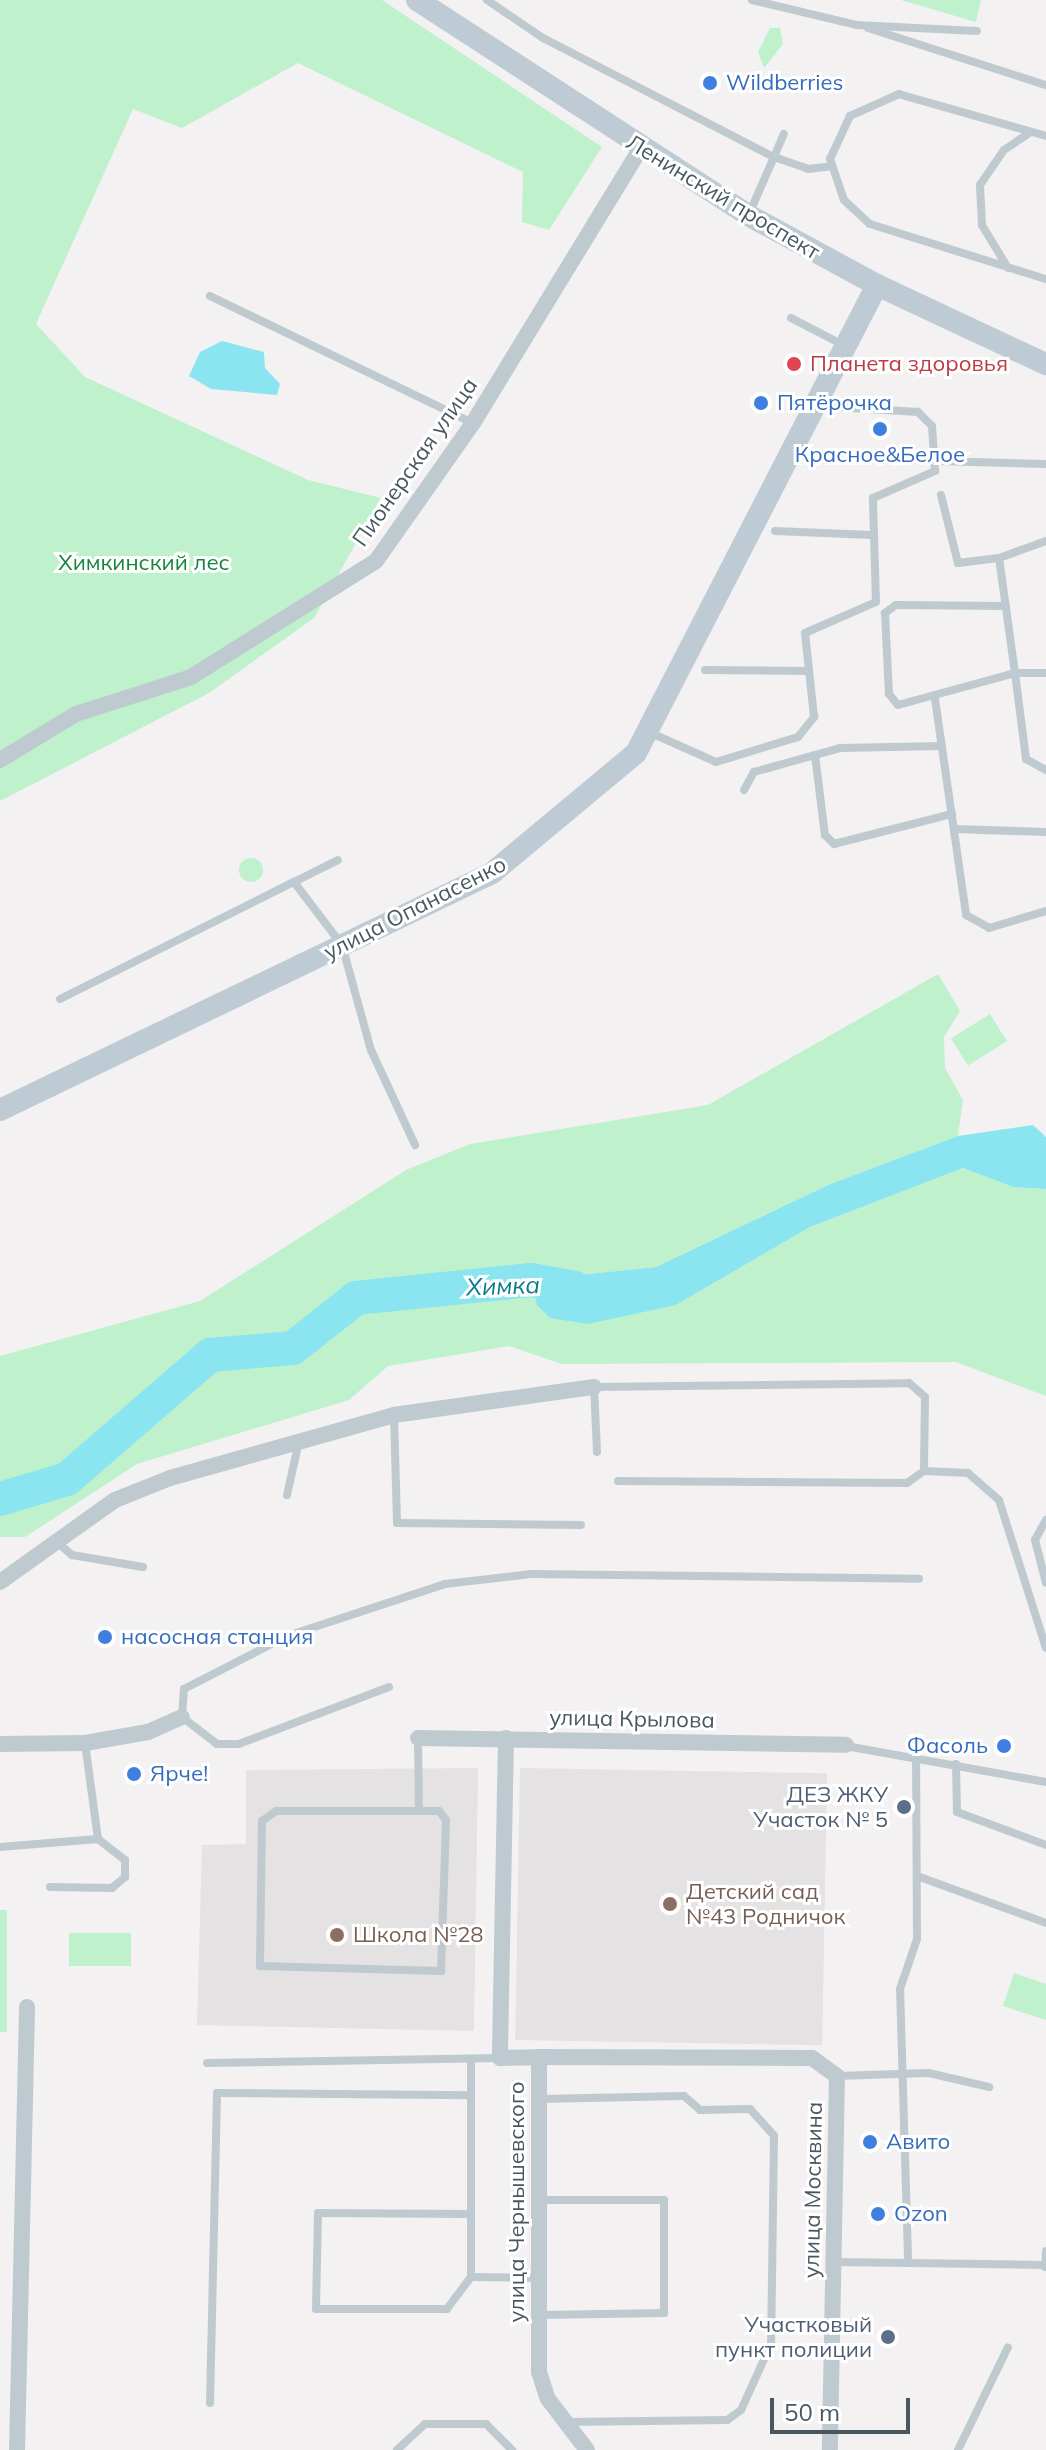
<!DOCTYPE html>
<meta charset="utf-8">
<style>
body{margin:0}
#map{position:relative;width:1046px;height:2450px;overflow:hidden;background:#f3f1f1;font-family:Mulish,sans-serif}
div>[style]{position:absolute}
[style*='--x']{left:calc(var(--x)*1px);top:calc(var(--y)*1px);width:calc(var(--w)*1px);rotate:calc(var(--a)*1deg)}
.education>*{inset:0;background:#e4e2e3;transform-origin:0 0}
.green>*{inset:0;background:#bff1cd;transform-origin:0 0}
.round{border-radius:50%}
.water>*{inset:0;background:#8ae5f0}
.river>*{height:34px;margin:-17px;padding:0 17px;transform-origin:17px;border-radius:17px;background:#8ae5f0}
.lane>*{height:8px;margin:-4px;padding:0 4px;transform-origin:4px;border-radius:4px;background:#becad0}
.street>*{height:16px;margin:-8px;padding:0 8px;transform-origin:8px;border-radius:8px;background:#becad0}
.secondary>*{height:22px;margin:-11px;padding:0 11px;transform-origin:11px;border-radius:11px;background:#becbd5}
.dots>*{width:22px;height:22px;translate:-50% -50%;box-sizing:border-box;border:4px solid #fff;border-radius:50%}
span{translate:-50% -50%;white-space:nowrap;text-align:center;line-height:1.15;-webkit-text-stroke:6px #fff;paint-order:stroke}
.shop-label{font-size:22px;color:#366cbe}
.left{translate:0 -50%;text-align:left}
.right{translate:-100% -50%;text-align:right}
.street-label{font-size:22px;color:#48575f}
.health-label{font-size:22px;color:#be3a42}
.park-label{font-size:22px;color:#148541}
.service-label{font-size:22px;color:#4e5e75}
.education-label{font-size:22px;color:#785e54}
.water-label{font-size:24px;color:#0a7d8a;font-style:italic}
.scale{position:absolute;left:770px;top:2398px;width:140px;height:36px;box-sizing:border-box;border:4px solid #48575f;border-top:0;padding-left:10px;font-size:24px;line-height:28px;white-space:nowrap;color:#48575f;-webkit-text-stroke:6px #fff;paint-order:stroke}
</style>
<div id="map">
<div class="education">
<i style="clip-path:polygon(478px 1768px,474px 2031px,197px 2025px,202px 1845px,246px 1844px,246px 1770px)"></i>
<i style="left:520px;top:1768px;width:307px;height:272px;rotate:1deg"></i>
</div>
<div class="green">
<i style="clip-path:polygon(0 0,382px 0,602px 147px,549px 230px,522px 222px,523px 172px,298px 63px,182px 128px,133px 109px,36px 324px,85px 377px,308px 480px,381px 498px,314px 618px,209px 693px,0 801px)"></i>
<i style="clip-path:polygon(901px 0,981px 0,976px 22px)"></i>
<i style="clip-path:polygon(770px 28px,780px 28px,783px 44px,764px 68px,758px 52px)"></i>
<i class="round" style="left:239px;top:858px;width:24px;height:24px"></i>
<i style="clip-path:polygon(938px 974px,960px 1011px,944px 1037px,945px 1068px,963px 1100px,958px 1136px,828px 1185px,656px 1267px,531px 1280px,676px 1305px,810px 1227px,963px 1168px,1013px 1187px,1046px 1189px,1046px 1396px,956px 1362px,562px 1364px,509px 1346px,388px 1366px,349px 1400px,137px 1464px,25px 1537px,0 1537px,0 1356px,200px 1301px,406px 1170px,470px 1144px,708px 1105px)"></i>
<i style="left:990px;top:1014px;width:32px;height:46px;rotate:58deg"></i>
<i style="left:0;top:1910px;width:7px;height:122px"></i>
<i style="left:69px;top:1933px;width:62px;height:33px"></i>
<i style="clip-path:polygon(1014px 1973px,1046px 1984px,1046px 2020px,1003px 2006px)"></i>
</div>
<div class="water">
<i style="clip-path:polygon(222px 341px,264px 352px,265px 368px,280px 384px,277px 395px,211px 389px,189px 376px,200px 352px)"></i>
<i style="clip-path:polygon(1033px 1125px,1046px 1137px,1046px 1189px,1013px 1187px,963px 1168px,810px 1227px,676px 1305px,588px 1324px,550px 1318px,537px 1305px,531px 1280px,656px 1267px,828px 1185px,958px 1136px)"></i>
</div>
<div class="river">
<i style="--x:0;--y:1499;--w:70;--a:-16.6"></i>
<i style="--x:67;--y:1479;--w:189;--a:-40.9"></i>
<i style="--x:210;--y:1355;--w:83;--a:-4.8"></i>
<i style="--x:293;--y:1348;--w:80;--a:-38.4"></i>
<i style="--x:356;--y:1298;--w:176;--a:-5.9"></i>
<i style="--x:531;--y:1280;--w:45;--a:10.3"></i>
</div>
<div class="lane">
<i style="--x:487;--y:0;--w:68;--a:34.2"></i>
<i style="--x:543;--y:38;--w:260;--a:27.3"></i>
<i style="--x:774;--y:157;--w:25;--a:-67"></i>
<i style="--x:752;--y:0;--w:107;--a:13.5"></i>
<i style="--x:856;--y:25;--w:121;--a:2.8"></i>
<i style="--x:868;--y:28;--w:187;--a:17.8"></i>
<i style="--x:1046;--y:136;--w:153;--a:-164.1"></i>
<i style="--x:899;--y:94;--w:54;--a:155.8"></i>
<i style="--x:850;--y:116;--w:47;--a:114.9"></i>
<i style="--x:830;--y:159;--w:43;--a:71.1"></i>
<i style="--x:844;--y:200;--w:35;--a:43"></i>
<i style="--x:870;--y:224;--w:184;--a:17.4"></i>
<i style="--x:749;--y:214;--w:62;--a:-66.3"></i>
<i style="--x:774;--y:157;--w:36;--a:19"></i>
<i style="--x:808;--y:169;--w:23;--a:-7"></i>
<i style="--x:1008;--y:268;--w:50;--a:-121.2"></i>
<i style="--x:982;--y:225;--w:40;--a:-92.9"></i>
<i style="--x:980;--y:185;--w:42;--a:-55.6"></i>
<i style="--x:1004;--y:150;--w:32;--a:-34"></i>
<i style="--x:210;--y:296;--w:292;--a:25.8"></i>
<i style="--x:791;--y:318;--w:61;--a:27.4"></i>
<i style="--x:938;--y:461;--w:108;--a:1.6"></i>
<i style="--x:941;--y:495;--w:70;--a:76"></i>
<i style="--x:958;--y:563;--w:41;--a:-7"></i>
<i style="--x:775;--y:531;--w:97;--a:2.4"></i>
<i style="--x:1006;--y:606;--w:110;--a:-179.5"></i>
<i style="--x:896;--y:605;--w:14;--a:144"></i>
<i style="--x:885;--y:613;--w:81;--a:87.2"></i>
<i style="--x:889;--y:694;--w:14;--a:51"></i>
<i style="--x:898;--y:705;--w:121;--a:-15.3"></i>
<i style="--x:1015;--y:673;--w:116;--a:-97.9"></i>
<i style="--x:999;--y:558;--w:50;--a:-19.9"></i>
<i style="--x:705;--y:670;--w:102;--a:0.6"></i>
<i style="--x:1046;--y:673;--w:31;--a:180"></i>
<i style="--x:1015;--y:673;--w:87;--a:82.7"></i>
<i style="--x:1026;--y:759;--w:23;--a:29"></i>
<i style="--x:935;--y:699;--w:218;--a:81.8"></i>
<i style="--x:966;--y:915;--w:26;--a:29"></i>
<i style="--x:989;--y:928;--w:59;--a:-16.6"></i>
<i style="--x:651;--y:733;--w:71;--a:24"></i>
<i style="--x:716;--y:762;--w:86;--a:-17"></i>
<i style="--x:798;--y:737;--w:26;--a:-51"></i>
<i style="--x:814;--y:717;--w:84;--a:-96.1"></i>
<i style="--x:805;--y:633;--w:77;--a:-23.6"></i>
<i style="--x:876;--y:602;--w:104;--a:-91.7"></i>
<i style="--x:873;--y:498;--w:68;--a:-23.5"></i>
<i style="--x:935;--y:471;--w:45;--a:-93.8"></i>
<i style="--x:932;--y:426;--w:20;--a:-135"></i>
<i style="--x:918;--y:412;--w:101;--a:-176.6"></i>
<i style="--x:815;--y:755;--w:81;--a:82.9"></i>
<i style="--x:825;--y:835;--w:13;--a:45"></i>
<i style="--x:834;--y:844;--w:122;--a:-14.3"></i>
<i style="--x:744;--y:790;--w:21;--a:-61"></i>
<i style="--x:754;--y:772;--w:89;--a:-15.6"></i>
<i style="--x:840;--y:748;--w:102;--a:-1.1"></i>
<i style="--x:954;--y:829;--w:92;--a:1.9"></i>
<i style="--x:294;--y:882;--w:49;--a:-26.6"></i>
<i style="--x:60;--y:999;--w:262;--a:-26.6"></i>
<i style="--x:294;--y:882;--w:79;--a:52.7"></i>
<i style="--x:342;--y:945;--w:109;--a:74.6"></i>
<i style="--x:371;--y:1050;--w:105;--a:65.1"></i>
<i style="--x:394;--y:1415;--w:108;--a:88.4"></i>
<i style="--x:397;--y:1523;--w:184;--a:0.6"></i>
<i style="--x:597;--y:1452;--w:65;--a:-92.6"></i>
<i style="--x:594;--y:1387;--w:315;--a:-0.7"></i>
<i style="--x:909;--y:1383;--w:21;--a:41"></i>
<i style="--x:925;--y:1397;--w:74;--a:90.8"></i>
<i style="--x:924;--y:1471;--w:21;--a:145"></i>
<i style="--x:907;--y:1483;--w:289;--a:-179.6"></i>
<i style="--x:924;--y:1471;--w:44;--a:2.6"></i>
<i style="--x:968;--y:1473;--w:41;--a:41.1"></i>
<i style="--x:999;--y:1500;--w:155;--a:72.4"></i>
<i style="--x:287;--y:1495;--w:55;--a:-77.5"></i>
<i style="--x:1046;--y:1520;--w:23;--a:119"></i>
<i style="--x:1035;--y:1540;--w:44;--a:75.7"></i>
<i style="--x:57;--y:1542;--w:20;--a:41"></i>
<i style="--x:72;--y:1555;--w:72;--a:9.6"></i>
<i style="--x:389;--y:1687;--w:160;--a:159.2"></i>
<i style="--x:239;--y:1744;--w:22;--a:180"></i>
<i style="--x:217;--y:1744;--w:44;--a:-142.4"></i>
<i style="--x:182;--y:1717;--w:28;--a:-86"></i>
<i style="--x:184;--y:1689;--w:116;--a:-27.2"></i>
<i style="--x:287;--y:1636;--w:166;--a:-18.2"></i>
<i style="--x:445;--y:1584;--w:87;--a:-6.6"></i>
<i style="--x:531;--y:1574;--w:388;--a:0.7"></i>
<i style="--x:418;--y:1738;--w:73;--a:89.2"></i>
<i style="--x:419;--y:1811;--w:143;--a:180"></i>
<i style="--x:276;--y:1811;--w:17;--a:144"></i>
<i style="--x:262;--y:1821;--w:145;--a:90.8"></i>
<i style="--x:260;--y:1966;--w:181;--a:1.6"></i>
<i style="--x:441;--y:1971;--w:151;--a:-88.1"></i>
<i style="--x:446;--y:1820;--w:11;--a:-128"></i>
<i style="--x:439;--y:1811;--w:20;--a:180"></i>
<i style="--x:85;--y:1743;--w:97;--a:82.3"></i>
<i style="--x:846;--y:1746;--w:203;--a:10.2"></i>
<i style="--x:956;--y:1764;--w:48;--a:88.8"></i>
<i style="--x:957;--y:1812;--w:95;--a:20.3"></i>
<i style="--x:0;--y:1847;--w:98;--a:-4.7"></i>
<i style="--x:98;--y:1839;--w:34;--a:38"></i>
<i style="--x:125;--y:1860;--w:17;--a:90"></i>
<i style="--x:125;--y:1877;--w:17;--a:140"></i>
<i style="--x:112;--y:1888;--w:62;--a:-179.1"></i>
<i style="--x:917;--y:1876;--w:137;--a:20"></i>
<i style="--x:471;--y:2059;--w:218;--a:90"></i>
<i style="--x:471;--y:2277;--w:68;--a:0.8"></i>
<i style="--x:207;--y:2063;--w:292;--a:-1"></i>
<i style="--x:837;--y:2076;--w:92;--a:-1.9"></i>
<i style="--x:929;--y:2073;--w:62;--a:13.1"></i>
<i style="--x:539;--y:2099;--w:145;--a:-1.2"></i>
<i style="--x:684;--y:2096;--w:21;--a:41"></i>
<i style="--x:700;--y:2110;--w:50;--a:-1.1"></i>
<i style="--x:750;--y:2109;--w:36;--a:48"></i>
<i style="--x:774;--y:2136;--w:208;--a:90.8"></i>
<i style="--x:771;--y:2344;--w:72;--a:114.4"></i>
<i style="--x:741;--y:2410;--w:17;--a:144"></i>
<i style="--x:727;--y:2420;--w:160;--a:179.3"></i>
<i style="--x:540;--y:2200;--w:124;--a:0"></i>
<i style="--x:664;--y:2200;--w:113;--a:90"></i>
<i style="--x:664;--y:2313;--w:124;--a:179.1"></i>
<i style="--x:908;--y:2257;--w:268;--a:-91.7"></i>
<i style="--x:900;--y:1989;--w:53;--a:-71.2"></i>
<i style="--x:917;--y:1939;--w:183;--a:-90.3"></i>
<i style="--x:834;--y:2262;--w:207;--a:0.8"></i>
<i style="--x:1045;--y:2267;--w:16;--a:-86"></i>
<i style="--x:471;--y:2277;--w:40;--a:127"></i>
<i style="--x:447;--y:2309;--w:131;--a:180"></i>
<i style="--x:316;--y:2309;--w:96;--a:-88.8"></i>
<i style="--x:318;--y:2213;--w:153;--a:0.4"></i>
<i style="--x:210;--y:2403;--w:310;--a:-88.7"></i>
<i style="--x:217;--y:2093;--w:254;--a:0.5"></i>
<i style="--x:397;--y:2450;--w:38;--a:-43"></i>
<i style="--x:425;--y:2424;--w:61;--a:0"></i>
<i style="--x:486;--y:2424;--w:37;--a:45"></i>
<i style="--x:958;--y:2450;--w:114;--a:-64.1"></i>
</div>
<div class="street">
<i style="--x:0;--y:760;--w:89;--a:-31.2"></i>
<i style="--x:76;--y:714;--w:121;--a:-17.8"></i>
<i style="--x:191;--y:677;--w:218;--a:-32.1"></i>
<i style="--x:376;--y:561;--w:169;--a:-54.9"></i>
<i style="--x:473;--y:423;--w:321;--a:-58.6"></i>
<i style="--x:0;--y:1582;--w:141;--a:-35.5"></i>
<i style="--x:115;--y:1500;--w:59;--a:-21.8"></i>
<i style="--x:170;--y:1478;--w:233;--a:-15.7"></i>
<i style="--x:394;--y:1415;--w:202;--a:-8"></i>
<i style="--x:418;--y:1738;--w:428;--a:0.9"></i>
<i style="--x:506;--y:1738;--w:320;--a:91.1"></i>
<i style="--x:500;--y:2058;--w:39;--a:-1"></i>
<i style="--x:539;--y:2057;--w:315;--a:90"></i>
<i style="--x:539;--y:2372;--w:28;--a:72"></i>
<i style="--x:548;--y:2399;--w:64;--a:52.6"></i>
<i style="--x:0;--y:1744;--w:85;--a:-0.7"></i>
<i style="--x:85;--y:1743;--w:64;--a:-9.9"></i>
<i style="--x:148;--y:1732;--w:37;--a:-24"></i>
<i style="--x:539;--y:2057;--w:273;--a:0.2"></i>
<i style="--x:812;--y:2058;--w:31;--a:36"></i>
<i style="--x:837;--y:2076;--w:374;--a:91.1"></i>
<i style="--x:17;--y:2450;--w:443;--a:-88.7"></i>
</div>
<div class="secondary">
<i style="--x:417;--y:0;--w:395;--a:33"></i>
<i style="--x:748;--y:215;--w:147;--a:28.5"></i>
<i style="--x:877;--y:285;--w:187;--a:25.1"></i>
<i style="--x:0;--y:1110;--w:546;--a:-25.72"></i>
<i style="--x:492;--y:873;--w:187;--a:-39.8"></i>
<i style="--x:636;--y:753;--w:526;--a:-62.75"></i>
</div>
<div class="dots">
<i style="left:710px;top:83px;background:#3f7fe0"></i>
<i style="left:794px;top:364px;background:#e0444e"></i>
<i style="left:761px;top:403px;background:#3f7fe0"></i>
<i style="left:880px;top:429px;background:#3f7fe0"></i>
<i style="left:105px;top:1637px;background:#3f7fe0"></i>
<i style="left:1004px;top:1746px;background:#3f7fe0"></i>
<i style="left:134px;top:1774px;background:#3f7fe0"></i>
<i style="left:904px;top:1807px;background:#5c6f8a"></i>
<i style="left:670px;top:1904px;background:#8d6e63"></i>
<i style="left:337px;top:1935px;background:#8d6e63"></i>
<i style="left:870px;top:2142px;background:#3f7fe0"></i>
<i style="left:878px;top:2214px;background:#3f7fe0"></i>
<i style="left:888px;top:2337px;background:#5c6f8a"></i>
</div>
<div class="shop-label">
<span class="left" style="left:726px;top:83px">Wildberries</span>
<span class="left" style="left:777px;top:403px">Пятёрочка</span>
<span style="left:880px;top:455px">Красное&amp;Белое</span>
<span class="left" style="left:121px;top:1637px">насосная станция</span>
<span class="right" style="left:988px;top:1746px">Фасоль</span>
<span class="left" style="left:150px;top:1774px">Ярче!</span>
<span class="left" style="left:886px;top:2142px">Авито</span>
<span class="left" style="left:894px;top:2214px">Ozon</span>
</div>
<div class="street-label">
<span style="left:723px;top:197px;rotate:31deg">Ленинский проспект</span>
<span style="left:415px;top:462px;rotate:-55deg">Пионерская улица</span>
<span style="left:415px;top:908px;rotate:-27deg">улица Опанасенко</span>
<span style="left:632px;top:1719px;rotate:1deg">улица Крылова</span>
<span style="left:813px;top:2190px;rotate:-89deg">улица Москвина</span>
<span style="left:517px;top:2202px;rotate:-90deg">улица Чернышевского</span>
</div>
<div class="health-label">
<span class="left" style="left:810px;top:364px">Планета здоровья</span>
</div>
<div class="park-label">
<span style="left:144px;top:563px">Химкинский лес</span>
</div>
<div class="service-label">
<span class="right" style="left:888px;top:1807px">ДЕЗ ЖКУ<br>Участок № 5</span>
<span class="right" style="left:872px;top:2337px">Участковый<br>пункт полиции</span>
</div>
<div class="education-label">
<span class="left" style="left:686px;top:1904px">Детский сад<br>№43 Родничок</span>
<span class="left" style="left:353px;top:1935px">Школа №28</span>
</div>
<div class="water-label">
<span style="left:503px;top:1286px;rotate:-2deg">Химка</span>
</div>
<div class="scale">50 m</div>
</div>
